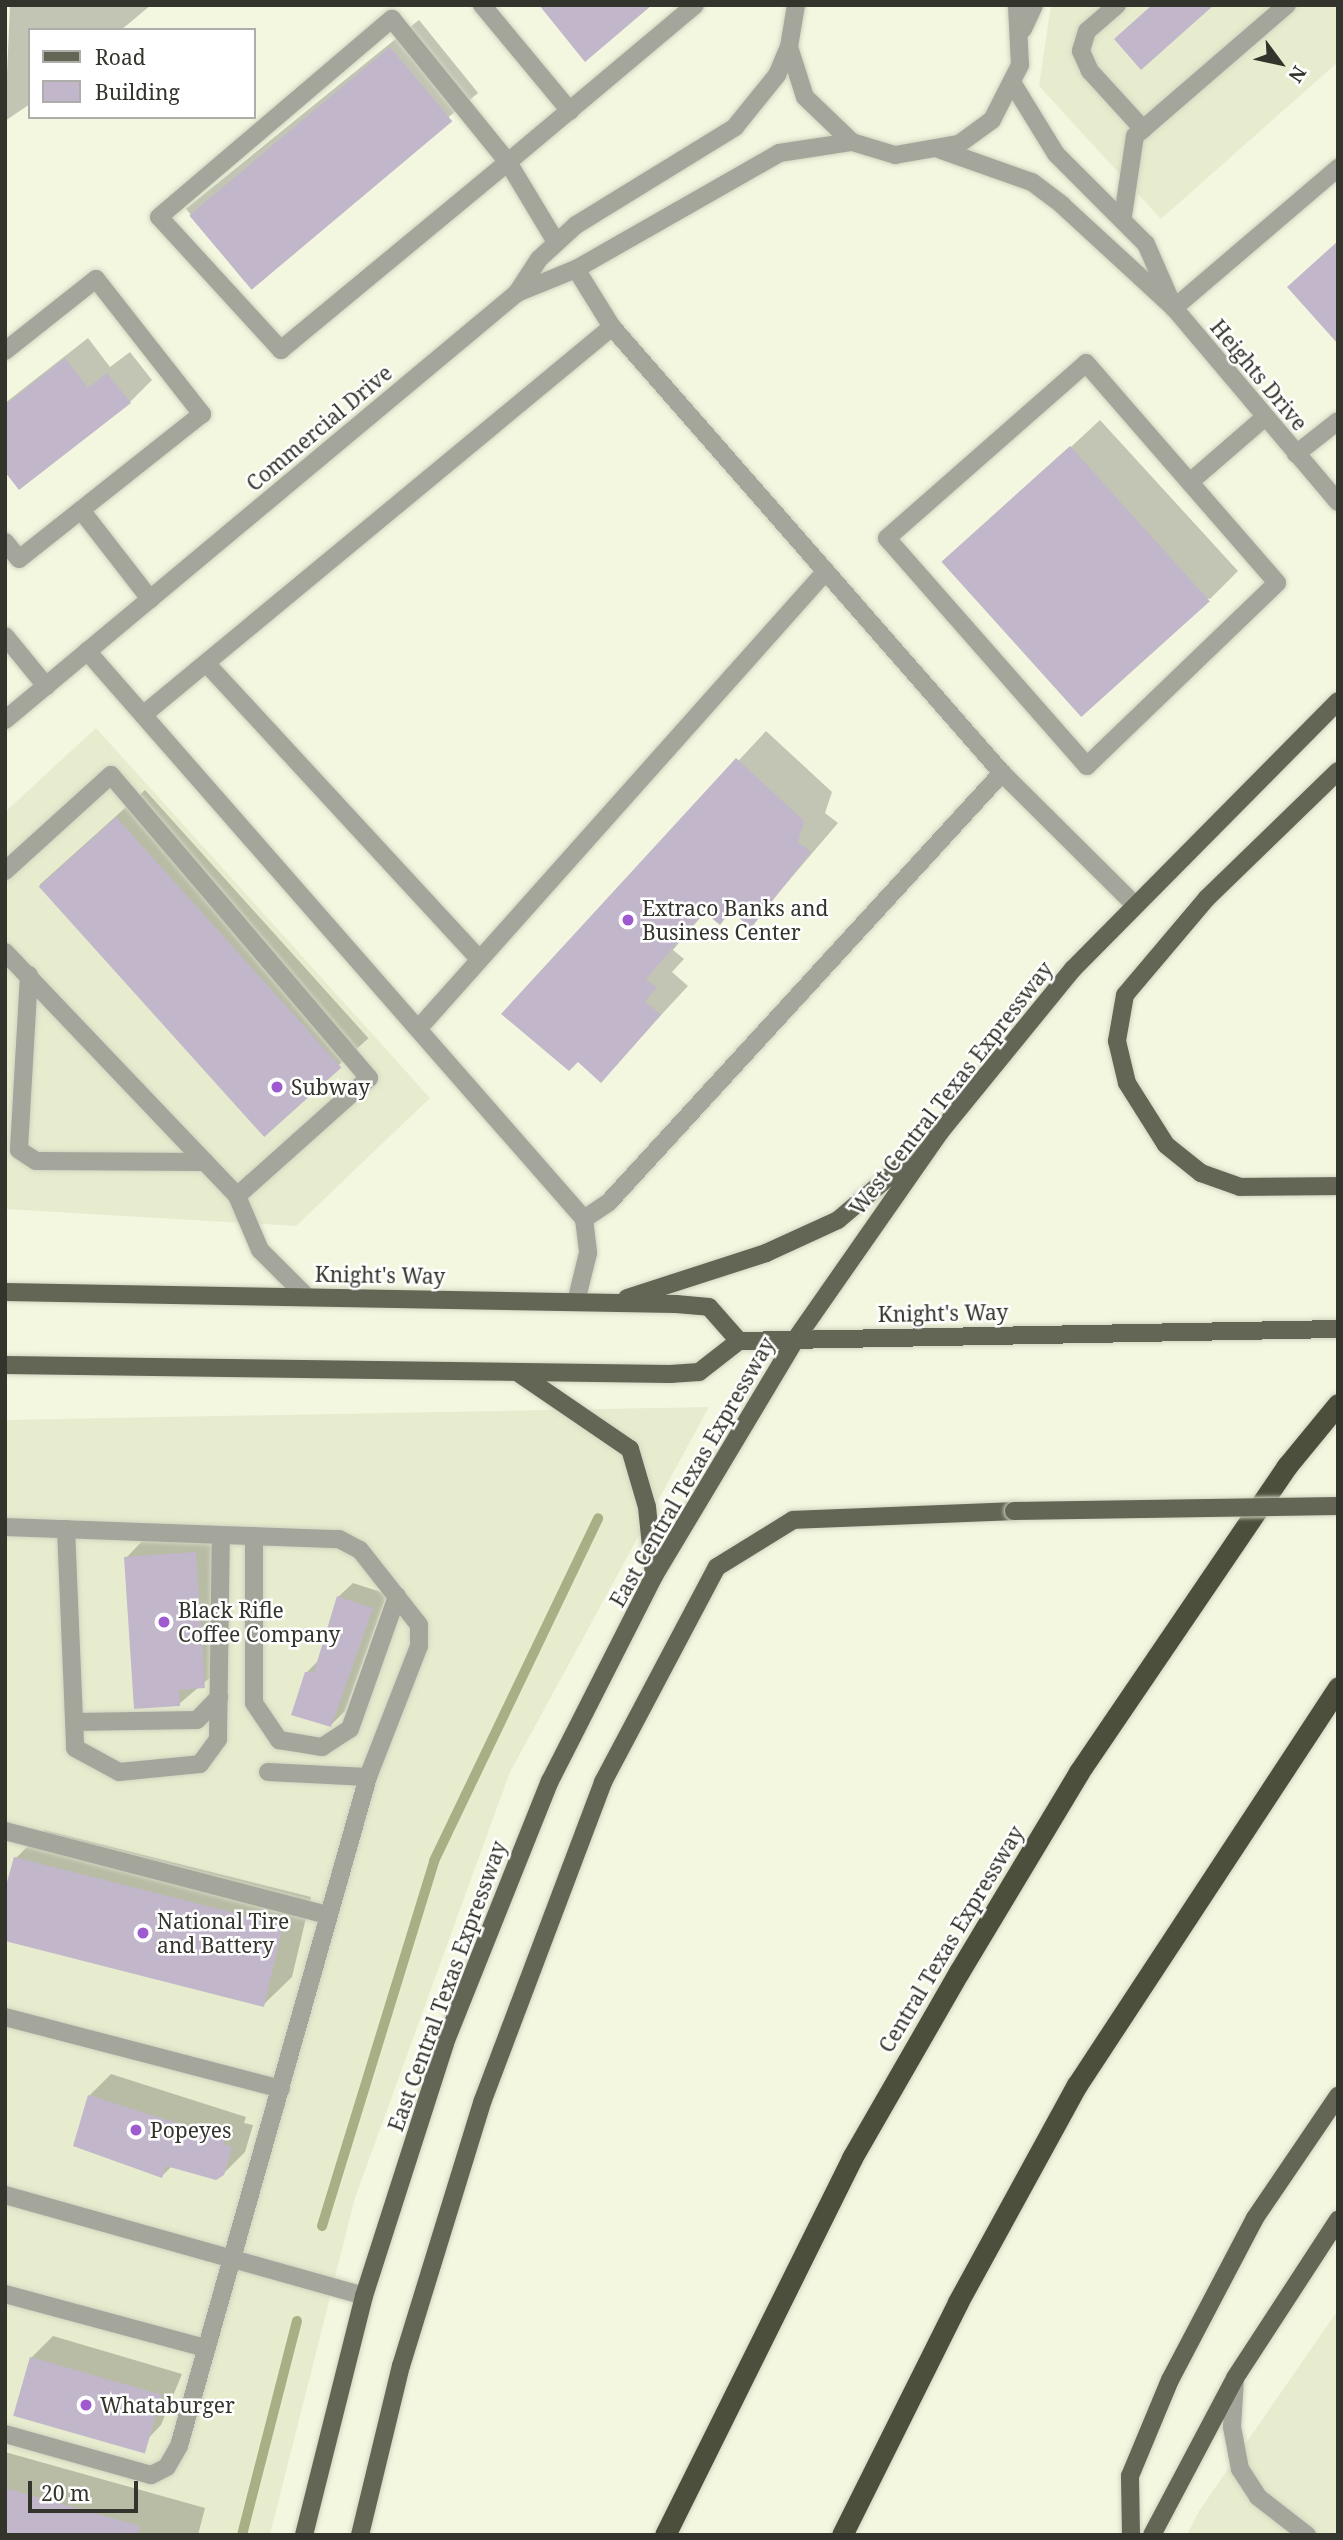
<!DOCTYPE html>
<style>
body{margin:0}
#map{position:relative;width:1343px;height:2540px;overflow:hidden;background:#f3f7e0;font-family:"Noto Serif",serif}
div>[style]{position:absolute}
[style*='--x']{left:calc(var(--x)*1px);top:calc(var(--y)*1px);width:calc(var(--w)*1px);rotate:calc(var(--a)*1deg)}
.built>*{inset:0;background:#e7eccf}
.shadow>*{inset:0;background:#0003;transform-origin:0 0}
.stream>*{height:10px;margin:-5px;padding:0 5px;transform-origin:5px;border-radius:5px;background:#a9af84}
.building>*{inset:0;background:#c1b6ca;transform-origin:0 0}
.roads{filter:drop-shadow(0 0 2px #d0d4bf) drop-shadow(0 0 2px #d0d4bf)}
.minor>*{height:18px;margin:-9px;padding:0 9px;transform-origin:9px;border-radius:9px;background:#a4a69c}
.major>*{height:18px;margin:-9px;padding:0 9px;transform-origin:9px;border-radius:9px;background:#636555}
.highway>*{height:21px;margin:-10.5px;padding:0 10.5px;transform-origin:10.5px;border-radius:10.5px;background:#4c4f3c}
.bridges{filter:drop-shadow(0 0 2px #d0d4bf) drop-shadow(0 0 2px #d0d4bf)}
.major-bridge>*{height:18px;margin:-9px;padding:0 9px;transform-origin:9px;border-radius:9px;background:#636555}
.dots>*{width:19px;height:19px;translate:-50% -50%;box-sizing:border-box;border:4px solid #fff;border-radius:50%}
span{translate:-50% -50%;white-space:nowrap;text-align:center;line-height:1.15;-webkit-text-stroke:5px #fff;paint-order:stroke}
.street-label{font-size:21px;color:#33342b}
.poi-label{font-size:21px;color:#33342b}
.left{translate:0 -50%;text-align:left}
.frame{position:absolute;inset:0;border:7px solid #33342b;pointer-events:none}
.legend{position:absolute;left:28px;top:28px;width:228px;height:91px;box-sizing:border-box;background:#fff;border:2px solid #adaeaa;margin:0;padding:9px 12px;list-style:none;font-size:21px;color:#33342b}
.legend li{display:flex;align-items:center;gap:14px;height:35px}
.legend b{width:35px;border:2px solid #adaeaa}
.north{position:absolute;left:1245px;top:28px;width:70px;height:70px;-webkit-text-stroke:5px #fff;paint-order:stroke;rotate:123deg;font-size:19px;font-weight:700;line-height:28px;text-align:center;color:#33342b}
.north::after{content:'';display:block;margin:auto;width:24px;height:32px;background:#33342b;clip-path:polygon(50% 0,100% 100%,50% 72%,0 100%)}
.scale{position:absolute;left:28px;top:2481px;width:110px;height:32px;box-sizing:border-box;border:4px solid #33342b;border-top:0;padding-left:9px;font-size:21px;line-height:24px;white-space:nowrap;color:#33342b;-webkit-text-stroke:5px #fff;paint-order:stroke}
</style>
<div id="map">
<div class="built">
<i style="clip-path:polygon(1051px 5px,1338px 5px,1338px 62px,1161px 219px,1039px 86px)"></i>
<i style="clip-path:polygon(96px 728px,430px 1098px,296px 1226px,5px 1209px,5px 812px)"></i>
<i style="clip-path:polygon(709px 1407px,510px 1772px,355px 2198px,270px 2535px,5px 2535px,5px 1420px)"></i>
<i style="clip-path:polygon(1338px 2310px,1338px 2535px,1187px 2535px,1199px 2511px)"></i>
</div>
<div class="shadow">
<i style="clip-path:polygon(10px 5px,151px 5px,121px 30px,30px 30px,30px 104px,5px 121px)"></i>
<i style="left:419px;top:20px;width:94px;height:300px;rotate:51deg"></i>
<i style="clip-path:polygon(88px 338px,110px 367px,130px 352px,152px 380px,130px 402px,5px 469px,5px 403px)"></i>
<i style="clip-path:polygon(1100px 420px,1238px 571px,1210px 599px,945px 564px)"></i>
<i style="clip-path:polygon(766px 731px,832px 792px,825px 813px,838px 823px,751px 925px,732px 910px,720px 922px,706px 911px,673px 950px,684px 959px,672px 972px,688px 986px,601px 1080px,578px 1060px,569px 1069px,503px 1014px)"></i>
<i style="left:145px;top:790px;width:334px;height:142px;rotate:48deg"></i>
<i style="clip-path:polygon(217px 1531px,226px 1664px,179px 1704px,126px 1558px,147px 1536px)"></i>
<i style="clip-path:polygon(353px 1583px,387px 1594px,345px 1711px,331px 1725px,306px 1673px,319px 1660px,338px 1597px)"></i>
<i style="clip-path:polygon(44px 1830px,311px 1897px,292px 1977px,263px 2005px,16px 1858px)"></i>
<i style="clip-path:polygon(111px 2074px,246px 2117px,244px 2123px,253px 2125px,245px 2152px,223px 2174px,172px 2166px,162px 2176px,75px 2144px,90px 2095px)"></i>
<i style="clip-path:polygon(53px 2336px,182px 2374px,161px 2425px,140px 2447px,31px 2358px)"></i>
<i style="clip-path:polygon(5px 2452px,205px 2508px,198px 2535px,5px 2535px)"></i>
</div>
<div class="stream">
<i style="--x:322;--y:2226;--w:382;--a:-72.9"></i>
<i style="--x:434;--y:1861;--w:380;--a:-64.4"></i>
<i style="--x:242;--y:2535;--w:221;--a:-75.6"></i>
</div>
<div class="building">
<i style="clip-path:polygon(539px 5px,652px 5px,585px 62px)"></i>
<i style="clip-path:polygon(1152px 5px,1214px 5px,1141px 70px,1114px 39px)"></i>
<i style="left:390px;top:47px;width:97px;height:262px;rotate:50deg"></i>
<i style="clip-path:polygon(1338px 241px,1338px 344px,1287px 287px)"></i>
<i style="clip-path:polygon(65px 358px,88px 388px,107px 373px,131px 403px,19px 490px,5px 472px,5px 405px)"></i>
<i style="left:1070px;top:446px;width:209px;height:173px;rotate:48deg"></i>
<i style="clip-path:polygon(736px 758px,804px 821px,798px 842px,811px 852px,751px 928px,731px 911px,720px 925px,704px 912px,646px 979px,657px 988px,645px 1001px,661px 1015px,601px 1083px,578px 1062px,569px 1071px,501px 1014px)"></i>
<i style="left:116px;top:817px;width:337px;height:104px;rotate:48deg"></i>
<i style="clip-path:polygon(196px 1552px,205px 1688px,179px 1690px,180px 1706px,134px 1709px,124px 1557px)"></i>
<i style="clip-path:polygon(337px 1596px,373px 1608px,331px 1727px,291px 1715px,305px 1672px,314px 1672px)"></i>
<i style="clip-path:polygon(14px 1857px,283px 1925px,264px 2007px,5px 1941px,5px 1889px)"></i>
<i style="clip-path:polygon(88px 2095px,225px 2138px,224px 2144px,232px 2147px,224px 2175px,216px 2180px,166px 2166px,162px 2178px,73px 2146px)"></i>
<i style="left:30px;top:2357px;width:137px;height:61px;rotate:16deg"></i>
<i style="clip-path:polygon(5px 2488px,140px 2526px,139px 2535px,5px 2535px)"></i>
</div>
<div class="roads">
<div class="minor">
<i style="--x:482;--y:5;--w:138;--a:50.3"></i>
<i style="--x:796;--y:5;--w:43;--a:99.5"></i>
<i style="--x:789;--y:47;--w:52;--a:72.3"></i>
<i style="--x:805;--y:97;--w:65;--a:43.8"></i>
<i style="--x:852;--y:142;--w:45;--a:16.8"></i>
<i style="--x:895;--y:155;--w:65;--a:-9.8"></i>
<i style="--x:959;--y:144;--w:41;--a:-36"></i>
<i style="--x:992;--y:120;--w:62;--a:-63"></i>
<i style="--x:1020;--y:65;--w:60;--a:-92.9"></i>
<i style="--x:1117;--y:5;--w:40;--a:139"></i>
<i style="--x:1087;--y:31;--w:21;--a:107"></i>
<i style="--x:1081;--y:51;--w:22;--a:66"></i>
<i style="--x:1090;--y:71;--w:79;--a:47.6"></i>
<i style="--x:392;--y:19;--w:184;--a:51"></i>
<i style="--x:508;--y:162;--w:295;--a:140.4"></i>
<i style="--x:281;--y:350;--w:180;--a:-132.5"></i>
<i style="--x:159;--y:217;--w:306;--a:-40.4"></i>
<i style="--x:1023;--y:29;--w:26;--a:-65"></i>
<i style="--x:1013;--y:84;--w:82;--a:58.4"></i>
<i style="--x:1056;--y:154;--w:127;--a:45"></i>
<i style="--x:1146;--y:244;--w:70;--a:66.4"></i>
<i style="--x:941;--y:150;--w:96;--a:19.4"></i>
<i style="--x:1032;--y:182;--w:38;--a:37"></i>
<i style="--x:1062;--y:205;--w:152;--a:42.6"></i>
<i style="--x:1174;--y:308;--w:254;--a:49.8"></i>
<i style="--x:1123;--y:216;--w:81;--a:-81.5"></i>
<i style="--x:1135;--y:136;--w:201;--a:-40.8"></i>
<i style="--x:556;--y:242;--w:93;--a:-121"></i>
<i style="--x:508;--y:162;--w:244;--a:-40"></i>
<i style="--x:576;--y:269;--w:68;--a:58.2"></i>
<i style="--x:612;--y:327;--w:592;--a:48.83"></i>
<i style="--x:1002;--y:773;--w:186;--a:44.8"></i>
<i style="--x:517;--y:293;--w:64;--a:-22.1"></i>
<i style="--x:576;--y:269;--w:234;--a:-29.7"></i>
<i style="--x:779;--y:153;--w:74;--a:-8.6"></i>
<i style="--x:1174;--y:308;--w:216;--a:-40.5"></i>
<i style="--x:5;--y:351;--w:116;--a:-38.4"></i>
<i style="--x:96;--y:279;--w:172;--a:51.9"></i>
<i style="--x:202;--y:414;--w:233;--a:141.6"></i>
<i style="--x:19;--y:559;--w:22;--a:-129"></i>
<i style="--x:1086;--y:363;--w:291;--a:49"></i>
<i style="--x:1277;--y:583;--w:264;--a:136.1"></i>
<i style="--x:1087;--y:766;--w:303;--a:-131.3"></i>
<i style="--x:887;--y:538;--w:265;--a:-41.3"></i>
<i style="--x:1296;--y:454;--w:53;--a:-38.2"></i>
<i style="--x:1190;--y:482;--w:98;--a:-40.9"></i>
<i style="--x:81;--y:510;--w:113;--a:52.2"></i>
<i style="--x:5;--y:636;--w:65;--a:50.6"></i>
<i style="--x:87;--y:651;--w:755;--a:48.81"></i>
<i style="--x:584;--y:1219;--w:34;--a:83"></i>
<i style="--x:588;--y:1253;--w:50;--a:103.8"></i>
<i style="--x:206;--y:663;--w:403;--a:47.3"></i>
<i style="--x:143;--y:715;--w:609;--a:-39.6"></i>
<i style="--x:5;--y:720;--w:667;--a:-39.83"></i>
<i style="--x:517;--y:293;--w:40;--a:-57.1"></i>
<i style="--x:539;--y:259;--w:50;--a:-42.6"></i>
<i style="--x:576;--y:225;--w:187;--a:-31.6"></i>
<i style="--x:735;--y:127;--w:67;--a:-51.1"></i>
<i style="--x:777;--y:75;--w:30;--a:-67"></i>
<i style="--x:5;--y:871;--w:143;--a:-42.2"></i>
<i style="--x:111;--y:775;--w:398;--a:49.6"></i>
<i style="--x:369;--y:1078;--w:177;--a:138.2"></i>
<i style="--x:5;--y:952;--w:337;--a:46.4"></i>
<i style="--x:237;--y:1196;--w:59;--a:66.9"></i>
<i style="--x:260;--y:1250;--w:66;--a:45"></i>
<i style="--x:29;--y:975;--w:175;--a:93.3"></i>
<i style="--x:19;--y:1150;--w:20;--a:33"></i>
<i style="--x:36;--y:1161;--w:169;--a:0.3"></i>
<i style="--x:418;--y:1029;--w:613;--a:-48.3"></i>
<i style="--x:584;--y:1219;--w:30;--a:-34"></i>
<i style="--x:609;--y:1202;--w:582;--a:-47.51"></i>
<i style="--x:5;--y:1527;--w:334;--a:2.1"></i>
<i style="--x:339;--y:1539;--w:24;--a:28"></i>
<i style="--x:360;--y:1550;--w:95;--a:51.8"></i>
<i style="--x:419;--y:1625;--w:21;--a:90"></i>
<i style="--x:419;--y:1646;--w:141;--a:111.3"></i>
<i style="--x:368;--y:1777;--w:695;--a:105.78"></i>
<i style="--x:179;--y:2446;--w:24;--a:120"></i>
<i style="--x:167;--y:2467;--w:18;--a:153"></i>
<i style="--x:151;--y:2475;--w:152;--a:-164.3"></i>
<i style="--x:66;--y:1529;--w:219;--a:87.6"></i>
<i style="--x:75;--y:1748;--w:50;--a:28.6"></i>
<i style="--x:119;--y:1772;--w:81;--a:-5.6"></i>
<i style="--x:200;--y:1764;--w:31;--a:-54"></i>
<i style="--x:218;--y:1739;--w:204;--a:-89.2"></i>
<i style="--x:254;--y:1536;--w:167;--a:90"></i>
<i style="--x:254;--y:1703;--w:45;--a:56"></i>
<i style="--x:279;--y:1740;--w:44;--a:9.2"></i>
<i style="--x:322;--y:1747;--w:33;--a:-33"></i>
<i style="--x:350;--y:1729;--w:141;--a:-70.5"></i>
<i style="--x:74;--y:1722;--w:123;--a:-0.9"></i>
<i style="--x:197;--y:1720;--w:32;--a:-46"></i>
<i style="--x:268;--y:1772;--w:100;--a:2.9"></i>
<i style="--x:5;--y:1831;--w:334;--a:14.6"></i>
<i style="--x:5;--y:2017;--w:285;--a:14.6"></i>
<i style="--x:5;--y:2195;--w:373;--a:15.7"></i>
<i style="--x:5;--y:2294;--w:207;--a:15.1"></i>
<i style="--x:1235;--y:2378;--w:49;--a:93.5"></i>
<i style="--x:1232;--y:2427;--w:43;--a:79.2"></i>
<i style="--x:1240;--y:2469;--w:33;--a:57"></i>
<i style="--x:1258;--y:2497;--w:62;--a:37.8"></i>
</div>
<div class="major">
<i style="--x:1338;--y:771;--w:182;--a:135.9"></i>
<i style="--x:1207;--y:898;--w:127;--a:130.2"></i>
<i style="--x:1125;--y:995;--w:47;--a:99.9"></i>
<i style="--x:1117;--y:1041;--w:43;--a:76.6"></i>
<i style="--x:1127;--y:1083;--w:73;--a:57.8"></i>
<i style="--x:1166;--y:1145;--w:45;--a:38.7"></i>
<i style="--x:1201;--y:1173;--w:41;--a:19.7"></i>
<i style="--x:1240;--y:1187;--w:98;--a:-0.6"></i>
<i style="--x:5;--y:1292;--w:671;--a:1.02"></i>
<i style="--x:676;--y:1304;--w:33;--a:5"></i>
<i style="--x:709;--y:1307;--w:45;--a:48.6"></i>
<i style="--x:627;--y:1298;--w:146;--a:-17.9"></i>
<i style="--x:766;--y:1253;--w:79;--a:-24.6"></i>
<i style="--x:838;--y:1220;--w:104;--a:-40.3"></i>
<i style="--x:5;--y:1365;--w:665;--a:0.78"></i>
<i style="--x:670;--y:1374;--w:29;--a:-4"></i>
<i style="--x:699;--y:1372;--w:51;--a:-37.8"></i>
<i style="--x:739;--y:1341;--w:599;--a:-1.15"></i>
<i style="--x:517;--y:1372;--w:137;--a:34.3"></i>
<i style="--x:630;--y:1449;--w:60;--a:73.7"></i>
<i style="--x:647;--y:1507;--w:69;--a:84.2"></i>
<i style="--x:304;--y:2535;--w:246;--a:-75.9"></i>
<i style="--x:364;--y:2296;--w:266;--a:-72.2"></i>
<i style="--x:445;--y:2043;--w:282;--a:-68.2"></i>
<i style="--x:550;--y:1781;--w:230;--a:-63.1"></i>
<i style="--x:654;--y:1576;--w:275;--a:-59.1"></i>
<i style="--x:795;--y:1340;--w:254;--a:-55.1"></i>
<i style="--x:940;--y:1132;--w:210;--a:-50.8"></i>
<i style="--x:1073;--y:969;--w:377;--a:-45.3"></i>
<i style="--x:360;--y:2535;--w:174;--a:-76.4"></i>
<i style="--x:401;--y:2366;--w:278;--a:-72.9"></i>
<i style="--x:483;--y:2100;--w:340;--a:-69.3"></i>
<i style="--x:603;--y:1782;--w:243;--a:-62.1"></i>
<i style="--x:717;--y:1567;--w:89;--a:-31.7"></i>
<i style="--x:793;--y:1520;--w:221;--a:-2.3"></i>
<i style="--x:1131;--y:2535;--w:59;--a:-91"></i>
<i style="--x:1130;--y:2476;--w:104;--a:-67.4"></i>
<i style="--x:1170;--y:2380;--w:183;--a:-62.3"></i>
<i style="--x:1255;--y:2218;--w:148;--a:-55.8"></i>
<i style="--x:1152;--y:2535;--w:178;--a:-62.1"></i>
<i style="--x:1235;--y:2378;--w:189;--a:-56.9"></i>
</div>
<div class="highway">
<i style="--x:665;--y:2535;--w:421;--a:-63.6"></i>
<i style="--x:852;--y:2158;--w:215;--a:-60.1"></i>
<i style="--x:959;--y:1972;--w:233;--a:-59"></i>
<i style="--x:1079;--y:1772;--w:370;--a:-55.8"></i>
<i style="--x:1287;--y:1466;--w:80;--a:-50.6"></i>
<i style="--x:842;--y:2535;--w:260;--a:-63.5"></i>
<i style="--x:958;--y:2302;--w:247;--a:-61.3"></i>
<i style="--x:1077;--y:2085;--w:476;--a:-56.7"></i>
</div>
</div>
<div class="bridges">
<div class="major-bridge">
<i style="--x:1014;--y:1511;--w:324;--a:-0.9"></i>
</div>
</div>
<div class="dots">
<i style="left:628px;top:920px;background:#a05acf"></i>
<i style="left:277px;top:1087px;background:#a05acf"></i>
<i style="left:164px;top:1622px;background:#a05acf"></i>
<i style="left:143px;top:1933px;background:#a05acf"></i>
<i style="left:136px;top:2130px;background:#a05acf"></i>
<i style="left:86px;top:2405px;background:#a05acf"></i>
</div>
<div class="street-label">
<span style="left:1259px;top:375px;rotate:50deg">Heights Drive</span>
<span style="left:319px;top:428px;rotate:-40deg">Commercial Drive</span>
<span style="left:951px;top:1088px;rotate:-52deg">West Central Texas Expressway</span>
<span style="left:380px;top:1275px;rotate:1deg">Knight's Way</span>
<span style="left:943px;top:1313px;rotate:-1deg">Knight's Way</span>
<span style="left:692px;top:1472px;rotate:-60deg">East Central Texas Expressway</span>
<span style="left:951px;top:1939px;rotate:-59deg">Central Texas Expressway</span>
<span style="left:447px;top:1986px;rotate:-70deg">East Central Texas Expressway</span>
</div>
<div class="poi-label">
<span class="left" style="left:642px;top:920px">Extraco Banks and<br>Business Center</span>
<span class="left" style="left:291px;top:1087px">Subway</span>
<span class="left" style="left:178px;top:1622px">Black Rifle<br>Coffee Company</span>
<span class="left" style="left:157px;top:1933px">National Tire<br>and Battery</span>
<span class="left" style="left:150px;top:2130px">Popeyes</span>
<span class="left" style="left:100px;top:2405px">Whataburger</span>
</div>
<div class="frame"></div>
<ul class="legend">
<li><b style="height:9px;background:#636555"></b>Road</li>
<li><b style="height:19px;background:#c1b6ca"></b>Building</li>
</ul>
<div class="north">N</div>
<div class="scale">20 m</div>
</div>
